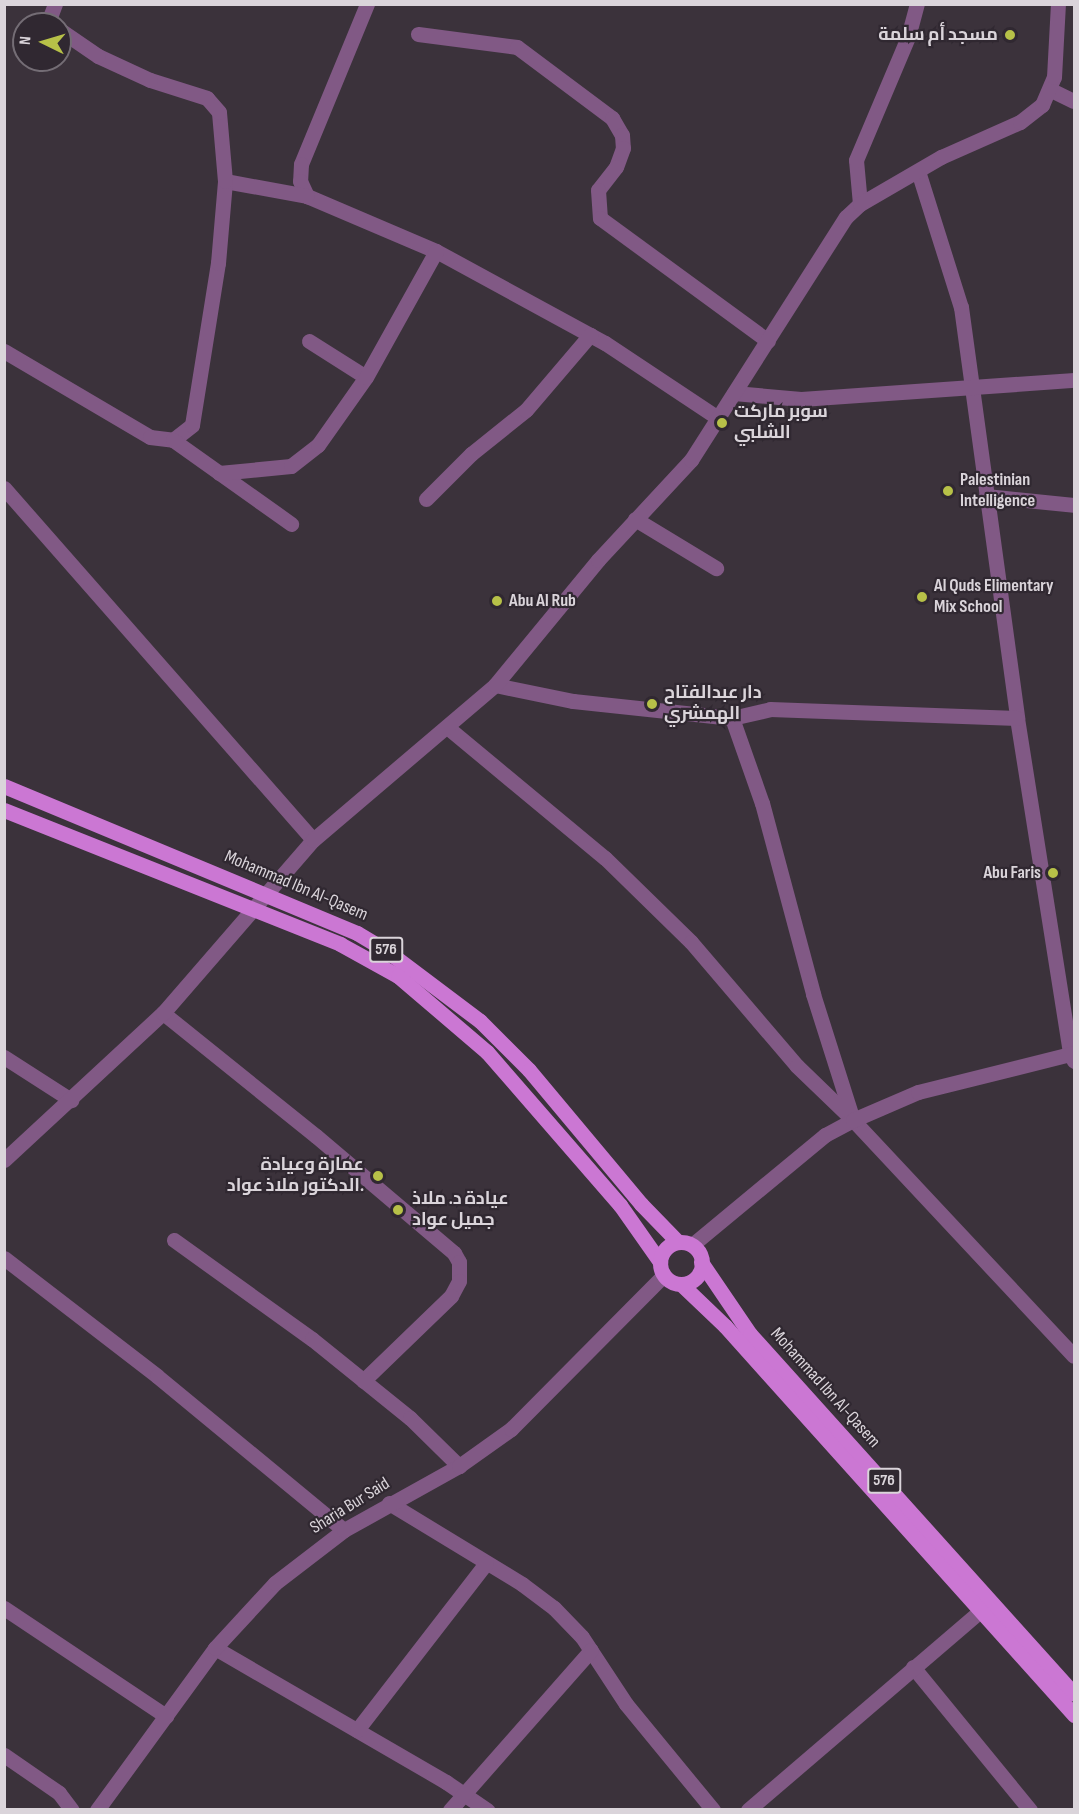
<!DOCTYPE html>
<meta charset="utf-8">
<style>
body{margin:0}
#map{position:relative;width:1079px;height:1814px;overflow:hidden;background:#3b323b;font-family:"Sofia Sans Condensed",Cairo,sans-serif}
div>[style]{position:absolute}
[style*='--x']{left:calc(var(--x)*1px);top:calc(var(--y)*1px);width:calc(var(--w)*1px);rotate:calc(var(--a)*1deg)}
.minor>*{height:15px;margin:-7.5px;padding:0 7.5px;transform-origin:7.5px;border-radius:7.5px;background:#815985}
.major>*{height:15px;margin:-7.5px;padding:0 7.5px;transform-origin:7.5px;border-radius:7.5px;background:#cb77d3}
.major>.ring{margin:-7.5px;padding:0;box-sizing:content-box;background:none;border:15px solid #cb77d3;border-radius:50%}
.dots>*{width:16px;height:16px;translate:-50% -50%;box-sizing:border-box;border:3px solid #302831;border-radius:50%}
span{translate:-50% -50%;white-space:nowrap;text-align:center;line-height:1.15;-webkit-text-stroke:4.5px #302831;paint-order:stroke}
.shield-label span{padding:2px 4px;background:#302831;border:2px solid;border-radius:4px;-webkit-text-stroke-width:0}
.shield-label{font-size:16px;color:#dad4da;font-weight:700}
.poi-label{font-size:18px;color:#dad4da;font-weight:700}
.right{translate:-100% -50%;text-align:right}
.left{translate:0 -50%;text-align:left}
.street-label{font-size:18px;color:#dad4da}
.frame{position:absolute;inset:0;border:6px solid #dad4da;pointer-events:none}
.north{position:absolute;left:12px;top:12px;width:60px;height:60px;box-sizing:border-box;background:#302831;border:2px solid #746d75;border-radius:50%;rotate:275deg;font-size:16px;font-weight:700;line-height:24px;text-align:center;color:#dad4da}
.north::after{content:'';display:block;margin:auto;width:21px;height:27px;background:#b7c148;clip-path:polygon(50% 0,100% 100%,50% 72%,0 100%)}
</style>
<div id="map">
<div class="minor">
<i style="--x:367;--y:4;--w:173;--a:112.4"></i>
<i style="--x:301;--y:164;--w:17;--a:93"></i>
<i style="--x:300;--y:181;--w:17;--a:65"></i>
<i style="--x:307;--y:196;--w:140;--a:23.1"></i>
<i style="--x:436;--y:251;--w:192;--a:28.6"></i>
<i style="--x:605;--y:343;--w:136;--a:33.6"></i>
<i style="--x:53;--y:24;--w:8;--a:-113"></i>
<i style="--x:50;--y:17;--w:14;--a:-69"></i>
<i style="--x:418;--y:34;--w:100;--a:7.5"></i>
<i style="--x:517;--y:47;--w:119;--a:36.8"></i>
<i style="--x:612;--y:118;--w:20;--a:60"></i>
<i style="--x:622;--y:135;--w:13;--a:86"></i>
<i style="--x:623;--y:148;--w:20;--a:110"></i>
<i style="--x:616;--y:167;--w:29;--a:128"></i>
<i style="--x:598;--y:190;--w:28;--a:86"></i>
<i style="--x:600;--y:218;--w:208;--a:36.2"></i>
<i style="--x:1051;--y:90;--w:25;--a:26"></i>
<i style="--x:918;--y:171;--w:143;--a:72.5"></i>
<i style="--x:961;--y:307;--w:415;--a:82.2"></i>
<i style="--x:1017;--y:718;--w:340;--a:81"></i>
<i style="--x:1070;--y:1054;--w:8;--a:60"></i>
<i style="--x:225;--y:181;--w:83;--a:10.4"></i>
<i style="--x:860;--y:204;--w:44;--a:-95.2"></i>
<i style="--x:856;--y:160;--w:134;--a:-67.1"></i>
<i style="--x:908;--y:37;--w:34;--a:-75"></i>
<i style="--x:309;--y:341;--w:67;--a:32.3"></i>
<i style="--x:4;--y:351;--w:169;--a:30.5"></i>
<i style="--x:150;--y:437;--w:23;--a:7"></i>
<i style="--x:173;--y:440;--w:24;--a:-38"></i>
<i style="--x:192;--y:425;--w:164;--a:-80.9"></i>
<i style="--x:218;--y:263;--w:82;--a:-85.1"></i>
<i style="--x:225;--y:181;--w:69;--a:-95"></i>
<i style="--x:219;--y:112;--w:18;--a:-131"></i>
<i style="--x:207;--y:98;--w:60;--a:-162.5"></i>
<i style="--x:150;--y:80;--w:57;--a:-155.2"></i>
<i style="--x:98;--y:56;--w:46;--a:-145.6"></i>
<i style="--x:734;--y:393;--w:67;--a:5.1"></i>
<i style="--x:801;--y:399;--w:274;--a:-4"></i>
<i style="--x:173;--y:440;--w:145;--a:35.4"></i>
<i style="--x:219;--y:473;--w:72;--a:-5.6"></i>
<i style="--x:291;--y:466;--w:34;--a:-38"></i>
<i style="--x:318;--y:445;--w:83;--a:-54.8"></i>
<i style="--x:366;--y:377;--w:144;--a:-60.9"></i>
<i style="--x:4;--y:488;--w:468;--a:48.7"></i>
<i style="--x:986;--y:496;--w:88;--a:5.8"></i>
<i style="--x:426;--y:499;--w:64;--a:-45"></i>
<i style="--x:471;--y:454;--w:70;--a:-38.7"></i>
<i style="--x:526;--y:410;--w:99;--a:-49.5"></i>
<i style="--x:635;--y:519;--w:95;--a:31.2"></i>
<i style="--x:495;--y:685;--w:80;--a:11.6"></i>
<i style="--x:573;--y:701;--w:160;--a:6.1"></i>
<i style="--x:732;--y:718;--w:39;--a:-13"></i>
<i style="--x:770;--y:709;--w:247;--a:2.1"></i>
<i style="--x:732;--y:718;--w:90;--a:70.6"></i>
<i style="--x:762;--y:803;--w:198;--a:75"></i>
<i style="--x:813;--y:994;--w:129;--a:72.4"></i>
<i style="--x:447;--y:727;--w:205;--a:39.7"></i>
<i style="--x:605;--y:858;--w:120;--a:44.3"></i>
<i style="--x:691;--y:942;--w:163;--a:49.5"></i>
<i style="--x:797;--y:1066;--w:78;--a:44"></i>
<i style="--x:853;--y:1120;--w:323;--a:46.9"></i>
<i style="--x:163;--y:1013;--w:196;--a:38.8"></i>
<i style="--x:316;--y:1136;--w:181;--a:40.3"></i>
<i style="--x:454;--y:1253;--w:10;--a:61"></i>
<i style="--x:459;--y:1262;--w:19;--a:90"></i>
<i style="--x:459;--y:1281;--w:17;--a:118"></i>
<i style="--x:451;--y:1296;--w:122;--a:136"></i>
<i style="--x:4;--y:1057;--w:80;--a:32.7"></i>
<i style="--x:4;--y:1160;--w:217;--a:-42.8"></i>
<i style="--x:163;--y:1013;--w:229;--a:-49.1"></i>
<i style="--x:313;--y:840;--w:239;--a:-40.4"></i>
<i style="--x:495;--y:685;--w:162;--a:-50.5"></i>
<i style="--x:598;--y:560;--w:137;--a:-47.1"></i>
<i style="--x:691;--y:460;--w:288;--a:-57.5"></i>
<i style="--x:846;--y:217;--w:19;--a:-43"></i>
<i style="--x:860;--y:204;--w:94;--a:-30.1"></i>
<i style="--x:941;--y:157;--w:86;--a:-23.9"></i>
<i style="--x:1020;--y:122;--w:28;--a:-38"></i>
<i style="--x:1042;--y:105;--w:30;--a:-67"></i>
<i style="--x:1054;--y:77;--w:73;--a:-86.9"></i>
<i style="--x:174;--y:1240;--w:170;--a:35.7"></i>
<i style="--x:312;--y:1339;--w:126;--a:38.9"></i>
<i style="--x:410;--y:1418;--w:69;--a:44.4"></i>
<i style="--x:692;--y:1245;--w:173;--a:-39.6"></i>
<i style="--x:825;--y:1135;--w:32;--a:-28"></i>
<i style="--x:853;--y:1120;--w:71;--a:-23.3"></i>
<i style="--x:918;--y:1092;--w:161;--a:-14"></i>
<i style="--x:4;--y:1258;--w:193;--a:37.6"></i>
<i style="--x:157;--y:1376;--w:242;--a:39.5"></i>
<i style="--x:389;--y:1503;--w:156;--a:31.3"></i>
<i style="--x:522;--y:1584;--w:40;--a:37"></i>
<i style="--x:554;--y:1608;--w:40;--a:46"></i>
<i style="--x:582;--y:1637;--w:80;--a:56.7"></i>
<i style="--x:626;--y:1704;--w:137;--a:50.6"></i>
<i style="--x:4;--y:1608;--w:195;--a:33.7"></i>
<i style="--x:215;--y:1648;--w:267;--a:30.1"></i>
<i style="--x:446;--y:1782;--w:50;--a:34.3"></i>
<i style="--x:913;--y:1667;--w:185;--a:50.7"></i>
<i style="--x:357;--y:1730;--w:211;--a:-52.3"></i>
<i style="--x:4;--y:1755;--w:67;--a:34.6"></i>
<i style="--x:59;--y:1793;--w:21;--a:53"></i>
<i style="--x:97;--y:1810;--w:200;--a:-53.9"></i>
<i style="--x:215;--y:1648;--w:88;--a:-47.3"></i>
<i style="--x:275;--y:1583;--w:87;--a:-37.5"></i>
<i style="--x:344;--y:1530;--w:132;--a:-29.1"></i>
<i style="--x:459;--y:1466;--w:64;--a:-35.4"></i>
<i style="--x:511;--y:1429;--w:217;--a:-45.2"></i>
<i style="--x:450;--y:1810;--w:213;--a:-48.6"></i>
<i style="--x:748;--y:1810;--w:306;--a:-40.6"></i>
</div>
<div class="major">
<i style="--x:4;--y:786;--w:382;--a:22.6"></i>
<i style="--x:357;--y:933;--w:35;--a:31"></i>
<i style="--x:387;--y:951;--w:116;--a:37"></i>
<i style="--x:480;--y:1021;--w:69;--a:45"></i>
<i style="--x:529;--y:1070;--w:175;--a:50.1"></i>
<i style="--x:641;--y:1204;--w:53;--a:45.8"></i>
<i style="--x:4;--y:810;--w:362;--a:21.7"></i>
<i style="--x:340;--y:944;--w:66;--a:28.9"></i>
<i style="--x:398;--y:976;--w:117;--a:40.5"></i>
<i style="--x:487;--y:1052;--w:203;--a:49"></i>
<i style="--x:620;--y:1205;--w:70;--a:54.9"></i>
<i class="ring" style="left:660px;top:1242px;width:27px;height:27px"></i>
<i style="--x:701;--y:1262;--w:87;--a:55.8"></i>
<i style="--x:750;--y:1334;--w:484;--a:48"></i>
<i style="--x:681;--y:1284;--w:61;--a:43.7"></i>
<i style="--x:725;--y:1326;--w:523;--a:48.1"></i>
</div>
<div class="dots">
<i style="left:1010px;top:35px;background:#b7c148"></i>
<i style="left:722px;top:423px;background:#b7c148"></i>
<i style="left:948px;top:491px;background:#b7c148"></i>
<i style="left:922px;top:597px;background:#b7c148"></i>
<i style="left:497px;top:601px;background:#b7c148"></i>
<i style="left:652px;top:704px;background:#b7c148"></i>
<i style="left:1053px;top:873px;background:#b7c148"></i>
<i style="left:378px;top:1176px;background:#b7c148"></i>
<i style="left:398px;top:1210px;background:#b7c148"></i>
</div>
<div class="shield-label">
<span style="left:386px;top:950px">576</span>
<span style="left:884px;top:1481px">576</span>
</div>
<div class="poi-label">
<span class="right" style="left:998px;top:35px">مسجد أم سلمة</span>
<span class="left" style="left:734px;top:423px">سوبر ماركت<br>الشلبي</span>
<span class="left" style="left:960px;top:491px">Palestinian<br>Intelligence</span>
<span class="left" style="left:934px;top:597px">Al Quds Elimentary<br>Mix School</span>
<span class="left" style="left:509px;top:601px">Abu Al Rub</span>
<span class="left" style="left:664px;top:704px">دار عبدالفتاح<br>الهمشري</span>
<span class="right" style="left:1041px;top:873px">Abu Faris</span>
<span class="right" style="left:364px;top:1176px">عمارة وعيادة<br>الدكتور ملاذ عواد.</span>
<span class="left" style="left:412px;top:1210px">عيادة د. ملاذ<br>جميل عواد</span>
</div>
<div class="street-label">
<span style="left:296px;top:886px;rotate:23deg">Mohammad Ibn Al-Qasem</span>
<span style="left:825px;top:1388px;rotate:48deg">Mohammad Ibn Al-Qasem</span>
<span style="left:350px;top:1506px;rotate:-32deg">Sharia Bur Said</span>
</div>
<div class="frame"></div>
<div class="north">N</div>
</div>
